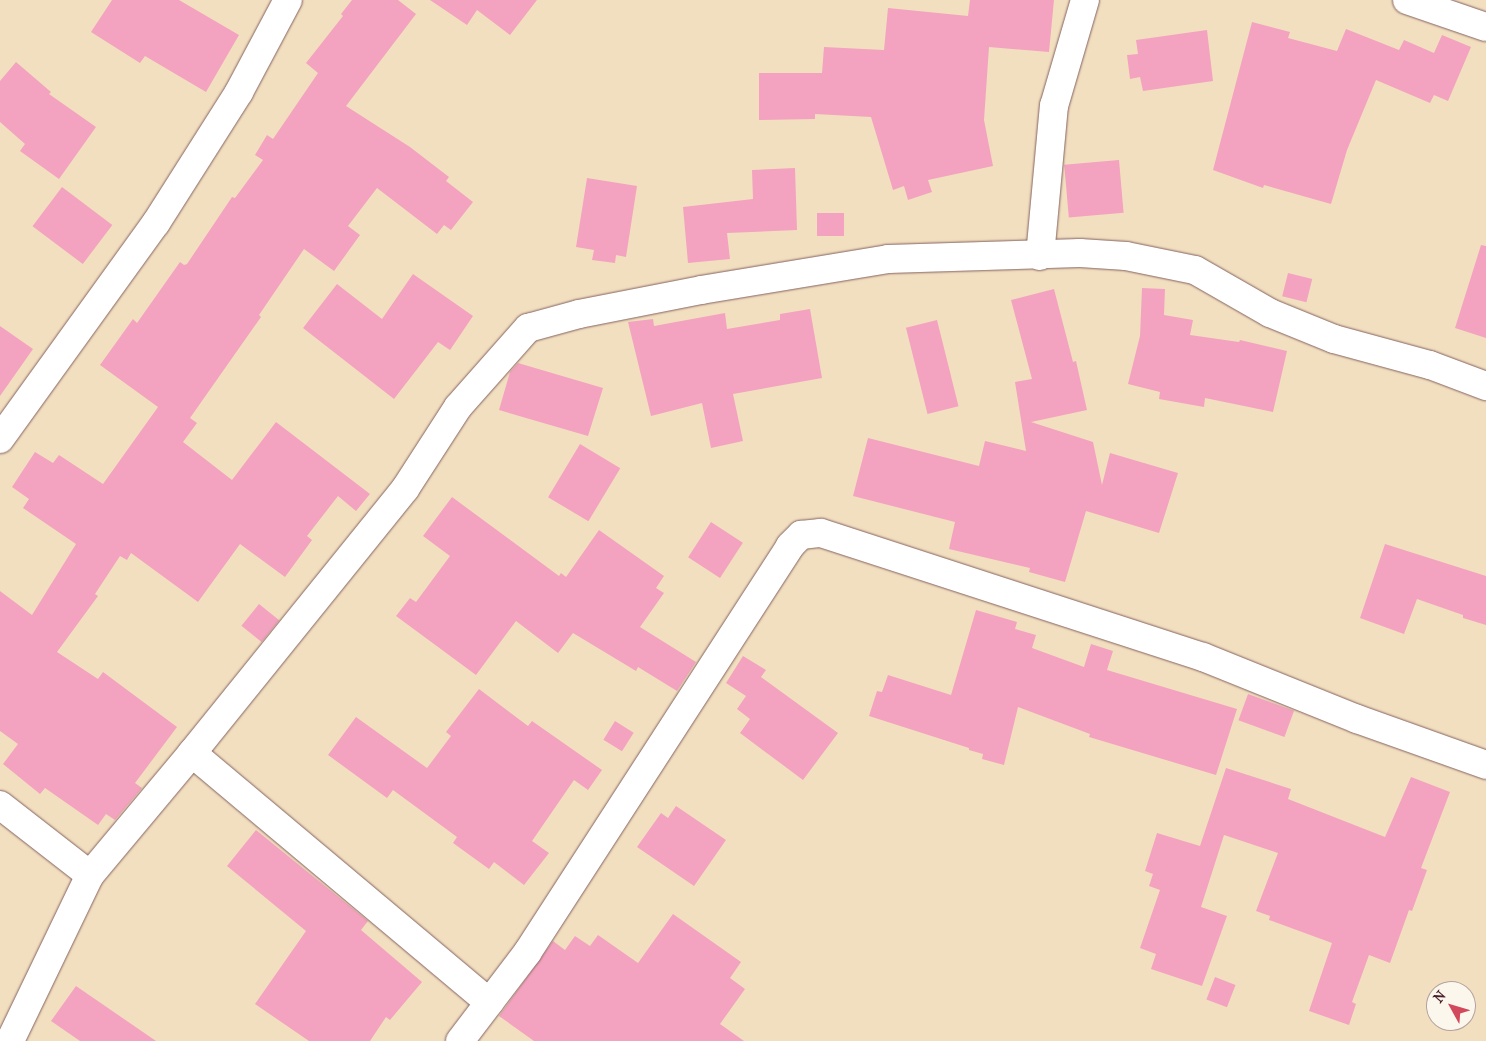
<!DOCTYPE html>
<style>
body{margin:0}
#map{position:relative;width:1486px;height:1041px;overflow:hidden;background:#f2dfc0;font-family:"IM FELL French Canon",serif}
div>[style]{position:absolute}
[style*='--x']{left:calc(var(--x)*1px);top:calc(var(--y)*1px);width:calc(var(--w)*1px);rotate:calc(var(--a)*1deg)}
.building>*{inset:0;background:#f3a3bf;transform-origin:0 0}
.roads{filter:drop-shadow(0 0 1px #85625f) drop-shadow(0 0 1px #85625f)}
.minor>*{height:28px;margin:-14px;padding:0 14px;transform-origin:14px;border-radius:14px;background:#fff}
span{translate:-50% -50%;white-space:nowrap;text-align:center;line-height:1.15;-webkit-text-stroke:5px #fbf7ec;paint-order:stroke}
.north{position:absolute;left:1426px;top:981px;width:50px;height:50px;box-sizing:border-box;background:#fbf7ec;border:1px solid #b4a19f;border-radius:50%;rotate:309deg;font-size:14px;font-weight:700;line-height:20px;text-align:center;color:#4a1f2b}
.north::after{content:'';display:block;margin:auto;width:18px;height:22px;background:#d1495b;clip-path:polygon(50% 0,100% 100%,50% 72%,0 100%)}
</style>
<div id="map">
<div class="building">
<i style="clip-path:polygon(112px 0,179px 0,239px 35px,206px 92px,145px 56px,140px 63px,91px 32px)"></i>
<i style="clip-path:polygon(352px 0,398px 0,416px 14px,346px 106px,410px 147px,449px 177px,446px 181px,473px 202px,451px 230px,444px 225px,437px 234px,377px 188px,348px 226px,360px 235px,334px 271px,304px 249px,259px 315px,261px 317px,190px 418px,197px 423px,183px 442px,232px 480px,276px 422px,370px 494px,356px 511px,338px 496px,307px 536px,312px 540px,285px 577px,240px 544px,198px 602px,131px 553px,127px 560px,120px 556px,95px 594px,98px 596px,57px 652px,98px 679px,103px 672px,177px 727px,135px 783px,142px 788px,115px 820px,106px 814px,98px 825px,45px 788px,40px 794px,3px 764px,18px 744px,0 731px,0 591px,32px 615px,76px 544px,23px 508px,29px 499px,12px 487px,35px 452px,53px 463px,59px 455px,103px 484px,158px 407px,100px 365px,133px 319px,137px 323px,180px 262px,184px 265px,187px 264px,232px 197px,235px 198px,263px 160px,255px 155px,267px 135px,273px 139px,318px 73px,306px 63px,343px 16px,341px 14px)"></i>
<i style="clip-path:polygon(430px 0,537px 0,510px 35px,477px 10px,467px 25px)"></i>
<i style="clip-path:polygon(970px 0,1054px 0,1049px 52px,989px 47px,984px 120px,993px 166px,928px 180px,932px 192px,908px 200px,904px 186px,893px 190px,871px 117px,815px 114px,815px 119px,759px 120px,759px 73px,822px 73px,824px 47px,884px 50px,888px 8px,968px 16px)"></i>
<i style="clip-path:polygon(1252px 22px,1290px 32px,1288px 38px,1337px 51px,1346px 29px,1399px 50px,1404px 40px,1434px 53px,1442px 35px,1471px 47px,1448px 101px,1434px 95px,1430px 103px,1376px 80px,1347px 150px,1331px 204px,1264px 185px,1263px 188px,1213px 170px)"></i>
<i style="clip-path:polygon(1207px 30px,1213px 81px,1143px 91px,1140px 77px,1130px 79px,1127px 55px,1138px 54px,1136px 40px)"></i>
<i style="clip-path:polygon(16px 62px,51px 92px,49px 94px,96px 127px,59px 179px,20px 151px,25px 144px,0 122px,0 81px)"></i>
<i style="left:1119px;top:160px;width:53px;height:55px;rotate:85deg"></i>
<i style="clip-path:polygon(795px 168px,797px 230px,727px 233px,730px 259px,688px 263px,683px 207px,753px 199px,752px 170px)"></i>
<i style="clip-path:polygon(587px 178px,637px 186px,626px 257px,616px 255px,615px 263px,592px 260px,594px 250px,576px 247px)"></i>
<i style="left:62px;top:187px;width:63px;height:49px;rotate:37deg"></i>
<i style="left:844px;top:213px;width:23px;height:27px;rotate:90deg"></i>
<i style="clip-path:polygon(1481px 245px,1486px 246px,1486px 338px,1455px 328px)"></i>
<i style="left:1288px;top:273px;width:25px;height:24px;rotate:14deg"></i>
<i style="clip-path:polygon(413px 274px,473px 316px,450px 350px,438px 342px,394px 399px,303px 328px,337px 284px,382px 319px)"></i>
<i style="clip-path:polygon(1142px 288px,1165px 289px,1164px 315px,1193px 320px,1190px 335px,1239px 342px,1240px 340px,1287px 351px,1273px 412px,1205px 398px,1204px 407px,1159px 399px,1160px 392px,1128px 384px,1140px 336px)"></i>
<i style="clip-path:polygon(1054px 289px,1073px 362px,1076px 361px,1087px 410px,1031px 422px,1093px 442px,1102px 485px,1110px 453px,1178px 473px,1159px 533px,1086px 511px,1065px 582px,1029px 572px,1030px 568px,949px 549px,955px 522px,853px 496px,868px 438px,979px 466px,985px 441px,1026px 451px,1015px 382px,1032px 379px,1011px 300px)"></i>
<i style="clip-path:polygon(810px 309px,822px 378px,733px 394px,743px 441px,711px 448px,702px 403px,651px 416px,628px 322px,653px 319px,654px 326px,725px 313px,727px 329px,780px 320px,780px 314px)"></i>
<i style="left:937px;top:320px;width:89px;height:32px;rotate:76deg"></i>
<i style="clip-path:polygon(0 326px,33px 349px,0 396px)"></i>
<i style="clip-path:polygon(518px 363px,603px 388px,588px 436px,499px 410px,510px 372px)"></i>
<i style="left:580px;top:444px;width:47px;height:62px;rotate:31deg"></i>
<i style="clip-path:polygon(452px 497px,559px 576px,561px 573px,566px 577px,599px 530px,664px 576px,656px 588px,664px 593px,640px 627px,696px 662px,677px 691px,638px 667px,636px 671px,573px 633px,558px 653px,516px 621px,476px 675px,396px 616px,410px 598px,416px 602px,450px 556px,423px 536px)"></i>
<i style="left:711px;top:522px;width:38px;height:42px;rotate:33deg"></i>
<i style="clip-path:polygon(1385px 544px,1486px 576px,1486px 625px,1463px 618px,1463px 615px,1417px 599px,1404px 634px,1360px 618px)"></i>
<i style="left:259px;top:604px;width:26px;height:28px;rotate:39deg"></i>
<i style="clip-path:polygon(976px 610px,1017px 622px,1015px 629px,1036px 635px,1032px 648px,1084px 667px,1091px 644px,1113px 651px,1107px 670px,1237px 709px,1216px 775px,1089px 737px,1090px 734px,1018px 707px,1004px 765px,982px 759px,983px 754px,969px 750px,969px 748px,869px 716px,877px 691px,882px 692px,888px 675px,951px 695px)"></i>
<i style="clip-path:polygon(743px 656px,766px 670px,761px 677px,838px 733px,803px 780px,740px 733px,750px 719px,737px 709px,746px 696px,726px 683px)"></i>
<i style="clip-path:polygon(479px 689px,528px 726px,532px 721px,602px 770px,588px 790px,574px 780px,532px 841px,549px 853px,524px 885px,494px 862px,489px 869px,453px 843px,457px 837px,393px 790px,387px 798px,328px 755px,356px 717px,427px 768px,451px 736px,446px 732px)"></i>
<i style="left:1248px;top:694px;width:49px;height:28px;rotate:20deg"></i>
<i style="left:615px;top:721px;width:22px;height:22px;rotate:32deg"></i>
<i style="clip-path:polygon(1226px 768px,1291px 789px,1288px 799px,1385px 837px,1411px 777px,1450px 792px,1421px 868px,1427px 870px,1412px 911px,1409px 910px,1390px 963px,1369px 955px,1352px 1002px,1356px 1004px,1349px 1025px,1309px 1011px,1332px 943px,1269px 920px,1270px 916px,1256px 911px,1278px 853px,1224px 835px,1201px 907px,1227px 916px,1202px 986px,1151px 969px,1156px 954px,1140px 948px,1160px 890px,1149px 886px,1153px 874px,1145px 871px,1157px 833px,1200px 846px)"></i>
<i style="clip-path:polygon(676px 806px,726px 840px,694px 886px,637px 847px,661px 813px,668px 818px)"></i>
<i style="clip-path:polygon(256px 830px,368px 921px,361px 930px,422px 982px,390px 1020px,386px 1017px,370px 1041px,309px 1041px,255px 1004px,306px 931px,227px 866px)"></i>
<i style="clip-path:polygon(673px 914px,741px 962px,730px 978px,745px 989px,720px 1024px,744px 1041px,534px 1041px,499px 1016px,553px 941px,565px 950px,575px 936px,590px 946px,598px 935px,638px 963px)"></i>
<i style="left:1215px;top:977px;width:22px;height:24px;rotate:21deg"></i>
<i style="clip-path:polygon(76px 986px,156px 1041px,80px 1041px,51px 1021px)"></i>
</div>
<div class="roads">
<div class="minor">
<i style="--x:1407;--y:0;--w:83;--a:18.9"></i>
<i style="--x:1040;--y:256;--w:151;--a:-84.7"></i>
<i style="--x:1054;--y:106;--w:110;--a:-73.7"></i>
<i style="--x:0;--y:439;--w:266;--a:-54.2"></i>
<i style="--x:156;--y:223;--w:155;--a:-57.6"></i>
<i style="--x:239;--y:92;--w:104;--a:-62"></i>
<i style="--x:192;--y:753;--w:388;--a:40"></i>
<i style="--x:0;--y:805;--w:114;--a:37.9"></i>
<i style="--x:10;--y:1041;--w:184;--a:-64.3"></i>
<i style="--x:90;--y:875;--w:159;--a:-50.1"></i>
<i style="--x:192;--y:753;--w:339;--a:-51.1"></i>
<i style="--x:405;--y:489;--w:98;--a:-57.1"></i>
<i style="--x:458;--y:407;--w:106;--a:-48.5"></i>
<i style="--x:528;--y:328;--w:53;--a:-15.4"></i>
<i style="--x:579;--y:314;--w:124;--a:-11.1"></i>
<i style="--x:701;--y:290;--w:190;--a:-9.4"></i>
<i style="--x:888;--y:259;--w:192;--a:-1.8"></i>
<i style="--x:1080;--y:253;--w:46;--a:3.7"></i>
<i style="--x:1126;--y:256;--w:70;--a:11.5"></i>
<i style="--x:1195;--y:270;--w:86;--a:29.8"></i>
<i style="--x:1270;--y:313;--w:69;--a:22.1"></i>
<i style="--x:1334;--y:339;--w:99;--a:15.2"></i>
<i style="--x:1430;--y:365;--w:60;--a:20.6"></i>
<i style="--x:460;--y:1041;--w:111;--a:-52.7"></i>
<i style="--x:527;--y:953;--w:485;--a:-57.1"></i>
<i style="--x:790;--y:546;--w:16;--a:-45"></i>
<i style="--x:801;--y:535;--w:20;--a:-6"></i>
<i style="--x:821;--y:533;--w:402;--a:18"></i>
<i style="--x:1203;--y:657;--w:166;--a:21.9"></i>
<i style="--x:1357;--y:719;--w:137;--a:19.6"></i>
</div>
</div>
<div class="north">N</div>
</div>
